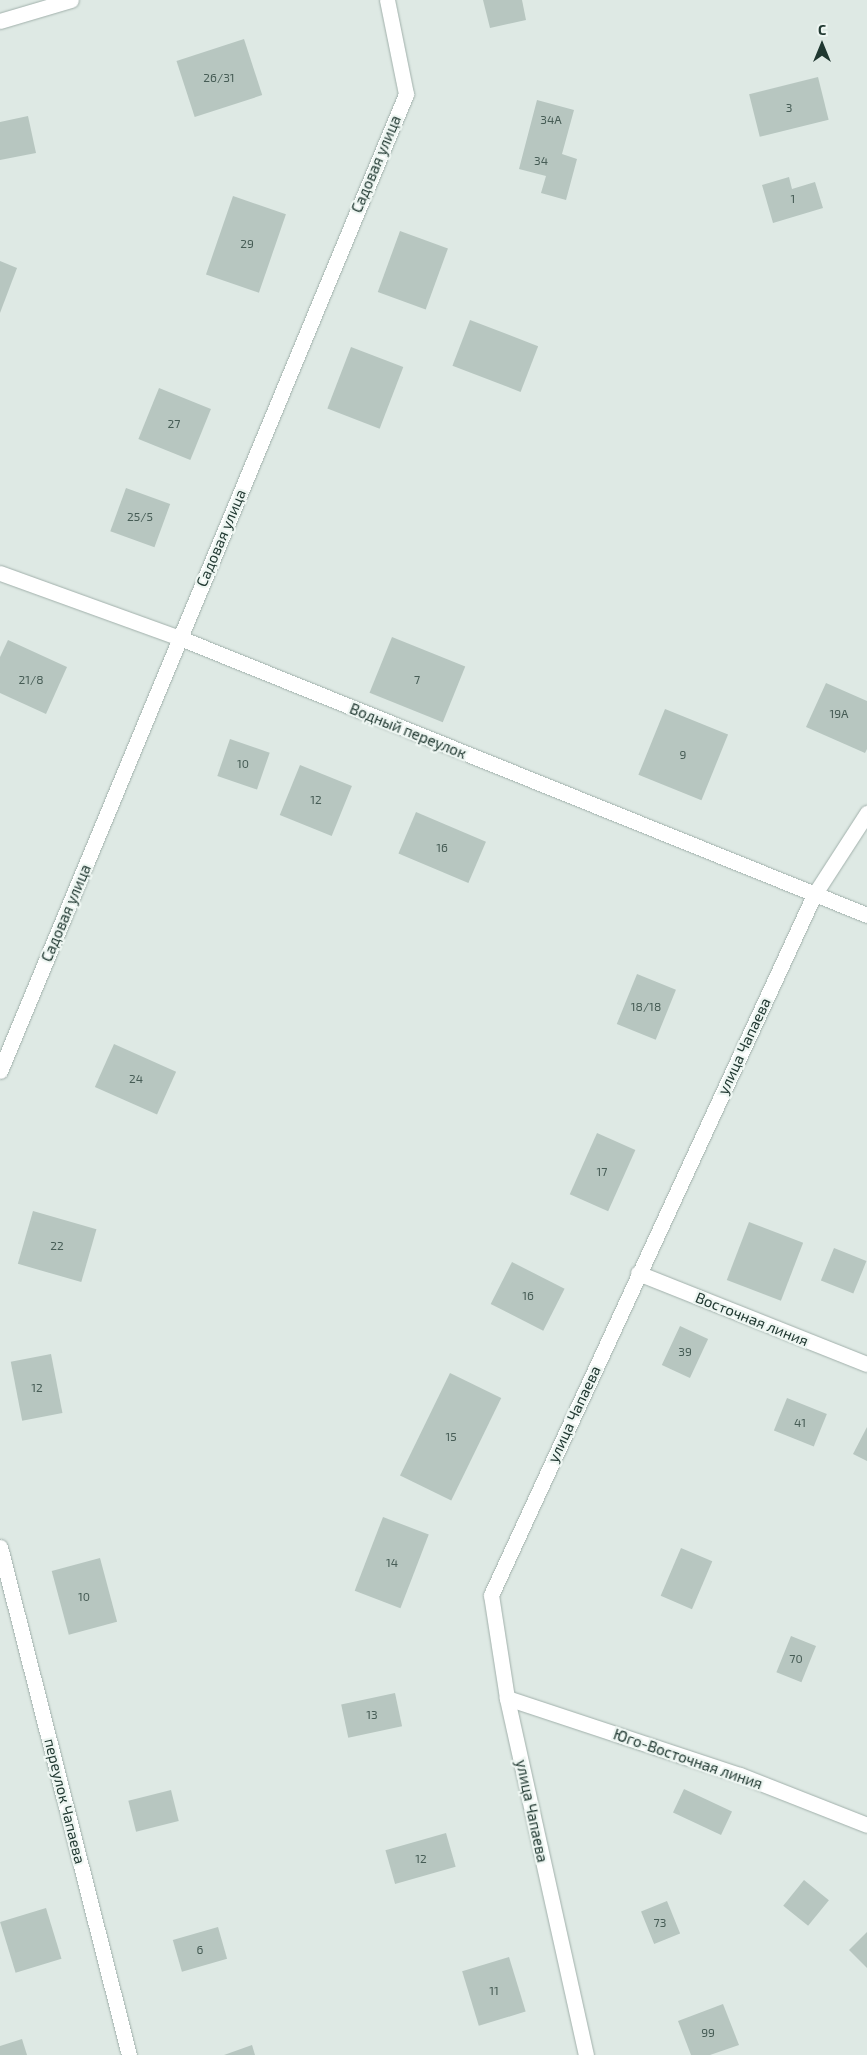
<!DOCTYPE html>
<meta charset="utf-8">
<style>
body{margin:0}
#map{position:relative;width:867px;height:2055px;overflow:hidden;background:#dee9e4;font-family:"Exo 2",sans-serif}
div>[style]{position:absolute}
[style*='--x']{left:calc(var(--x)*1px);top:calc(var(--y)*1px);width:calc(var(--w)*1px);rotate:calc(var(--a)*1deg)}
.building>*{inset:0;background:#b7c6c0;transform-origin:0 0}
.roads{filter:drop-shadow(0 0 1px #a1b0ab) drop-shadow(0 0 1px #a1b0ab)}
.minor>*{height:15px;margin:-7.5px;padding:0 7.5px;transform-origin:7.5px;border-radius:7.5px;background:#fff}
span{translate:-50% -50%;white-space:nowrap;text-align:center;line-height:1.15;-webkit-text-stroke:4.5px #eef6f2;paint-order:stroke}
.number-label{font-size:12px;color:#465c55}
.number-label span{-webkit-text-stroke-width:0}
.street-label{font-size:15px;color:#203831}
.north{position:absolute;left:797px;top:20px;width:50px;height:50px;-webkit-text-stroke:4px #eef6f2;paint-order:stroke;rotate:0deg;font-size:14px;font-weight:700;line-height:20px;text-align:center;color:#203831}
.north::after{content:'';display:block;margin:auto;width:18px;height:22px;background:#203831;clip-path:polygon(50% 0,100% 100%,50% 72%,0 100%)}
</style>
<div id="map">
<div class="building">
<i style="clip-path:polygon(483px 0,522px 0,526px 20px,490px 28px)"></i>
<i style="left:244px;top:39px;width:59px;height:71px;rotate:72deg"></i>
<i style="left:818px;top:77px;width:44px;height:71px;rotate:76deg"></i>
<i style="clip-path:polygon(537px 100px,574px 110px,562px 154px,577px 159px,566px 200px,541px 193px,546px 176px,519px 169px)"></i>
<i style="clip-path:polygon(28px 116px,36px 153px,0 160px,0 122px)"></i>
<i style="clip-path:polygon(789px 177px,792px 189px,815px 182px,823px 208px,773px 223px,762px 185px)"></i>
<i style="left:233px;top:196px;width:56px;height:83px;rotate:19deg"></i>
<i style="left:400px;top:231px;width:51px;height:65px;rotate:20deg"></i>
<i style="clip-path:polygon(0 261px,17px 268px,0 313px)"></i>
<i style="left:470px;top:320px;width:73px;height:49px;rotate:21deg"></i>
<i style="left:351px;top:347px;width:56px;height:66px;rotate:21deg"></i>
<i style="left:159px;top:388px;width:56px;height:55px;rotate:22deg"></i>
<i style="left:126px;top:488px;width:47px;height:46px;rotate:20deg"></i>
<i style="left:392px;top:637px;width:79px;height:60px;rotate:22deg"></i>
<i style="clip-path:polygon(8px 640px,67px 667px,46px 714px,0 693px,0 657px)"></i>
<i style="clip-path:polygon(826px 683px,867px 701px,867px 749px,865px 753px,806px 727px)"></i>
<i style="left:665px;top:709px;width:68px;height:71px;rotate:22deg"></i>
<i style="left:230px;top:739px;width:42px;height:39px;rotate:19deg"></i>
<i style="left:300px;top:765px;width:56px;height:54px;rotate:22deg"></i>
<i style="left:416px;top:812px;width:76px;height:45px;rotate:23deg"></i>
<i style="left:637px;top:974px;width:42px;height:54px;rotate:22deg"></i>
<i style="left:114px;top:1044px;width:68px;height:47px;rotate:24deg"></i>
<i style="left:597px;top:1133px;width:42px;height:67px;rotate:24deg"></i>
<i style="left:33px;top:1211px;width:66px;height:55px;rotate:16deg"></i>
<i style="left:749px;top:1222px;width:58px;height:62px;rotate:21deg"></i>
<i style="left:834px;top:1248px;width:35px;height:35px;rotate:22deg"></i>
<i style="left:512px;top:1262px;width:59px;height:47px;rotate:27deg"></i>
<i style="left:680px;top:1326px;width:31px;height:43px;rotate:25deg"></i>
<i style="left:51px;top:1354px;width:60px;height:41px;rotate:79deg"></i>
<i style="left:450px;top:1373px;width:57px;height:114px;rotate:26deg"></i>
<i style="left:787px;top:1398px;width:43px;height:35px;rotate:22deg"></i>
<i style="clip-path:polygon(867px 1427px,867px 1461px,853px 1454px)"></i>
<i style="left:383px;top:1517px;width:49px;height:79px;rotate:21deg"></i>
<i style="left:681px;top:1548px;width:34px;height:52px;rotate:23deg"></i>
<i style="left:100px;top:1558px;width:66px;height:50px;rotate:75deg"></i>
<i style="left:791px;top:1636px;width:27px;height:39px;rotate:22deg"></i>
<i style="left:395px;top:1693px;width:34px;height:55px;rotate:78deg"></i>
<i style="left:684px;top:1789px;width:53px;height:26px;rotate:25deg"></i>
<i style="left:171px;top:1790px;width:32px;height:44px;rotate:76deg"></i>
<i style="left:446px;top:1833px;width:35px;height:63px;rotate:74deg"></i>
<i style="left:804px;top:1880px;width:32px;height:33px;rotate:39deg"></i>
<i style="left:667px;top:1901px;width:35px;height:28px;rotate:68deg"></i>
<i style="left:46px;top:1908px;width:53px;height:48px;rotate:73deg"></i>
<i style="left:218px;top:1927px;width:33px;height:47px;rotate:74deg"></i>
<i style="clip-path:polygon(867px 1932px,867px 1968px,849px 1950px)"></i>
<i style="left:509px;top:1957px;width:57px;height:49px;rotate:73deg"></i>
<i style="clip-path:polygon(723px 2004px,739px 2045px,710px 2055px,691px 2055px,678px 2021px)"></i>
<i style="clip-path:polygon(22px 2039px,27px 2055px,0 2055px,0 2046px)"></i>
<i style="clip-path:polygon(252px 2045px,255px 2055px,224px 2055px)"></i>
</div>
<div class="roads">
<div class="minor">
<i style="--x:0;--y:21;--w:74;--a:-16.5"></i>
<i style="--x:0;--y:573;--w:191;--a:19.9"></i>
<i style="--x:180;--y:638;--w:741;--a:21.96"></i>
<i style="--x:0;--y:1071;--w:1058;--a:-67.43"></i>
<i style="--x:406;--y:94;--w:96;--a:-101.4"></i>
<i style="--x:638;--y:1273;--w:246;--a:21.7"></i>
<i style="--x:0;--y:1547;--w:524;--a:75.75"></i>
<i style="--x:507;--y:1698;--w:245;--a:18.3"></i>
<i style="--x:740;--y:1775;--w:136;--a:21.5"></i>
<i style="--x:586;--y:2055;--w:366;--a:-102.5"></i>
<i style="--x:507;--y:1698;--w:104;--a:-98.8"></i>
<i style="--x:491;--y:1595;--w:771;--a:-65.23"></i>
<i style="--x:814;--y:895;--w:98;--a:-57.1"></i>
</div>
</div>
<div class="number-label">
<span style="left:219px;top:78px">26/31</span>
<span style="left:789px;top:108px">3</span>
<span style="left:551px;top:120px">34А</span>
<span style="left:541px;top:161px">34</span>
<span style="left:793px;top:199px">1</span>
<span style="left:247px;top:244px">29</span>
<span style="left:174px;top:424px">27</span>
<span style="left:140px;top:517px">25/5</span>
<span style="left:31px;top:680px">21/8</span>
<span style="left:417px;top:680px">7</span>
<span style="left:839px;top:714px">19А</span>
<span style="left:683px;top:755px">9</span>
<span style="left:243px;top:764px">10</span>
<span style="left:316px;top:800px">12</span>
<span style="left:442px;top:848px">16</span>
<span style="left:646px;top:1007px">18/18</span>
<span style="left:136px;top:1079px">24</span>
<span style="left:602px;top:1172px">17</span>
<span style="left:57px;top:1246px">22</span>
<span style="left:528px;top:1296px">16</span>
<span style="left:685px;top:1352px">39</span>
<span style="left:37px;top:1388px">12</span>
<span style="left:800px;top:1423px">41</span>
<span style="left:451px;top:1437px">15</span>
<span style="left:392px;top:1563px">14</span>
<span style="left:84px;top:1597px">10</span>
<span style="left:796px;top:1659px">70</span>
<span style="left:372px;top:1715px">13</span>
<span style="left:421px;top:1859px">12</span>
<span style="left:660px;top:1923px">73</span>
<span style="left:200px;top:1950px">6</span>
<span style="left:494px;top:1991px">11</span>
<span style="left:708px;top:2033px">99</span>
</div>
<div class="street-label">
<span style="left:376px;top:164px;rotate:-67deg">Садовая улица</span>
<span style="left:221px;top:538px;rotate:-67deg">Садовая улица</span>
<span style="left:408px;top:731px;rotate:22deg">Водный переулок</span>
<span style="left:66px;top:913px;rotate:-67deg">Садовая улица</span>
<span style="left:744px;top:1046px;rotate:-65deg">улица Чапаева</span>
<span style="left:752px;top:1319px;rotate:22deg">Восточная линия</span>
<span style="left:574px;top:1414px;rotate:-65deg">улица Чапаева</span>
<span style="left:688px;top:1759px;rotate:19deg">Юго-Восточная линия</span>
<span style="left:65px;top:1801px;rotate:76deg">переулок Чапаева</span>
<span style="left:532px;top:1811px;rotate:78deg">улица Чапаева</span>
</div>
<div class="north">С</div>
</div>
